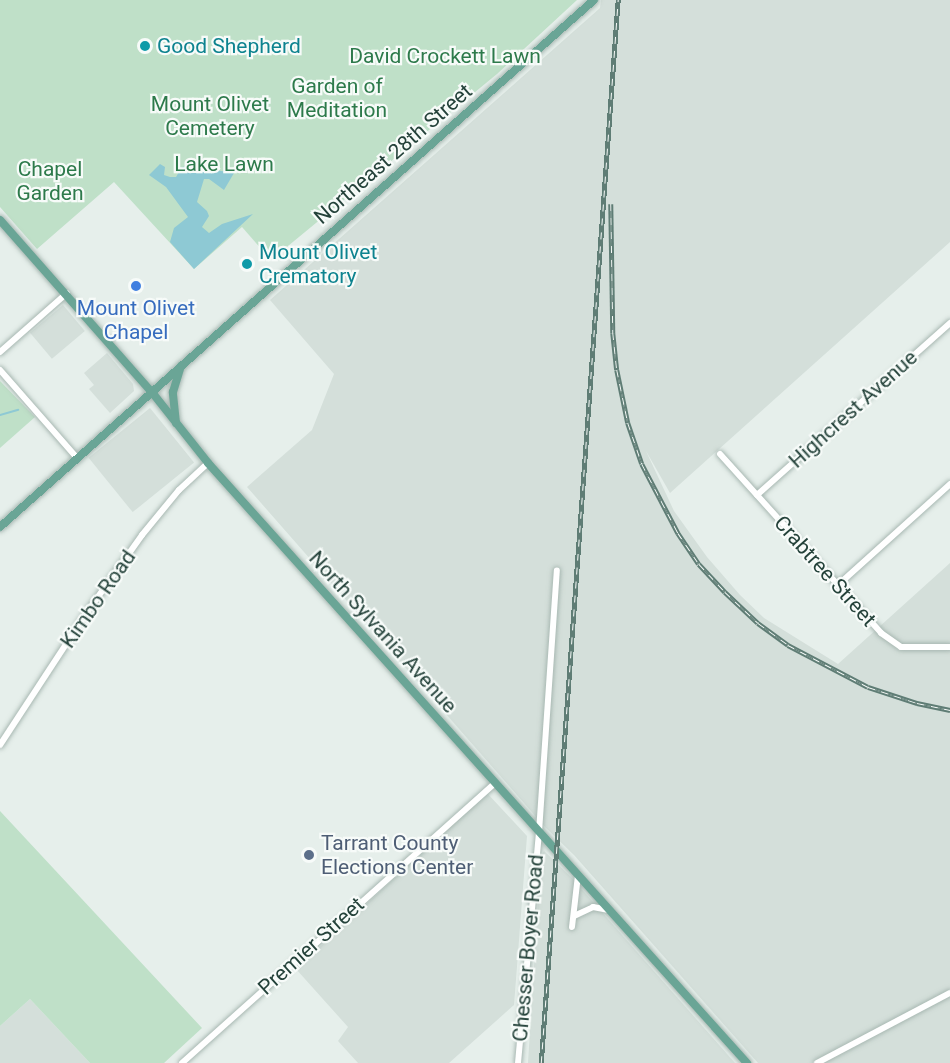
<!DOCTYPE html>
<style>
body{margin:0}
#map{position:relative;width:950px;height:1063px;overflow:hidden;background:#e6efeb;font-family:Roboto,sans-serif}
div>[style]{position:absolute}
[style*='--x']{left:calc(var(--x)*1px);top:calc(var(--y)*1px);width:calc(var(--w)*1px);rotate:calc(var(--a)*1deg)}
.built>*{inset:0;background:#d4dfda;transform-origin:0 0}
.green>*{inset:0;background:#bfe0c8}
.water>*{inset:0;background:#8ec9d4}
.stream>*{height:2px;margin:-1px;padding:0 1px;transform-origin:1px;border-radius:1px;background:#8ec9d4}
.roads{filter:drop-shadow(0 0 2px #a8b8b2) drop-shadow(0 0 2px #a8b8b2)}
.minor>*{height:6px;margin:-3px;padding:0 3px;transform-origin:3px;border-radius:3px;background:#fff}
.major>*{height:8px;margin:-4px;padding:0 4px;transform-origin:4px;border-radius:4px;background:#6aa596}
.rail>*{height:4.5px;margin-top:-2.25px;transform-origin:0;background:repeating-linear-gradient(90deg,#f7fbf9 0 7px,#5f7d75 0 14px);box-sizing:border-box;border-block:2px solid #5f7d75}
.dots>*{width:16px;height:16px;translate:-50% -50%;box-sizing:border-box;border:3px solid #f7fbf9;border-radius:50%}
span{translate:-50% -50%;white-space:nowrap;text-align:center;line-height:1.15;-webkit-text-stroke:4.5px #f7fbf9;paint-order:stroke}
.culture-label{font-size:21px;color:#0d838f}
.left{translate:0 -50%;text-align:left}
.park-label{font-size:21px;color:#2d7a4b}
.street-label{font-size:21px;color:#24423a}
.shop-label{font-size:21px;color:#366cbe}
.service-label{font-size:21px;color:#4e5e75}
</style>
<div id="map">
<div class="built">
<i style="clip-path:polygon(601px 0,950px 0,950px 242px,670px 493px,646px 451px,674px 511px,707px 557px,740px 595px,764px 618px,838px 664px,950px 563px,950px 1063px,758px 1063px,574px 855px,545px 827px,247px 487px,312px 430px,334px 374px,270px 300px,600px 8px)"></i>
<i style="left:63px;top:305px;width:34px;height:43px;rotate:50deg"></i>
<i style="clip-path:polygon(107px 353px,133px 384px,134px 391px,110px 413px,89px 389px,94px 385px,84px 373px)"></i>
<i style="left:150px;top:408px;width:70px;height:79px;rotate:51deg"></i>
<i style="clip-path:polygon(487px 793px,527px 836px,514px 1005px,449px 1063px,358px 1063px,338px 1041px,348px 1027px,296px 969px)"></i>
<i style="clip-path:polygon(544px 851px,571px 877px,735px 1063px,528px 1063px,541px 856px)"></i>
<i style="clip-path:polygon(30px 999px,90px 1063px,0 1063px,0 1026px)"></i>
</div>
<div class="green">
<i style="clip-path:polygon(0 0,577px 0,497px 74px,271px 260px,242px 227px,194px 269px,114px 182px,37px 249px,0 207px)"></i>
<i style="clip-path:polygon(0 381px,35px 417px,0 448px)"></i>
<i style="clip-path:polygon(0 811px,202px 1028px,164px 1063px,90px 1063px,30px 999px,0 1026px)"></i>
</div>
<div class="water">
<i style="clip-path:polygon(160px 164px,165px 167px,164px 175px,170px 177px,176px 177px,182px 167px,189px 166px,234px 173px,224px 190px,209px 179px,204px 179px,197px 202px,207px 211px,209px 216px,202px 227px,209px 233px,222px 224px,253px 214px,194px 269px,170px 242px,174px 228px,188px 217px,166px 187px,149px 175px)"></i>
</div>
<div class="stream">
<i style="--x:0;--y:415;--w:19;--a:-16"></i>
</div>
<div class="roads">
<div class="minor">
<i style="--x:0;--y:352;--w:89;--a:-41.4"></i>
<i style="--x:0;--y:370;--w:117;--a:48.8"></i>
<i style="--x:720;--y:454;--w:241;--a:48"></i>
<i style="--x:881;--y:633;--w:24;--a:35"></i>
<i style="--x:901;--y:647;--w:49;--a:0"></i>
<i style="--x:757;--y:495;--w:259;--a:-41.7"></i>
<i style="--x:838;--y:585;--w:151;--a:-42"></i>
<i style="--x:0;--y:745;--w:155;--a:-56.8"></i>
<i style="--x:85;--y:615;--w:98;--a:-54.5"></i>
<i style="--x:142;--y:535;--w:58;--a:-50.6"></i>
<i style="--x:179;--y:490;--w:40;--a:-43"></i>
<i style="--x:574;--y:916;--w:21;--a:-25"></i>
<i style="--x:593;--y:907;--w:16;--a:11"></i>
<i style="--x:572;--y:927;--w:52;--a:-83.4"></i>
<i style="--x:182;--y:1063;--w:420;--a:-41.8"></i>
<i style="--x:518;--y:1063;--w:232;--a:-84.8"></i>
<i style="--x:539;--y:832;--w:262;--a:-86.1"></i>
<i style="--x:817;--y:1063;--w:150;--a:-27.8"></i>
</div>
<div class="major">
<i style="--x:0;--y:220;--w:228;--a:48.6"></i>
<i style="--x:151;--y:391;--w:92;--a:51.6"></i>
<i style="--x:208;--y:463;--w:807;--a:48.07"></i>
<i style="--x:176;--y:423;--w:31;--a:-96"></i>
<i style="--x:173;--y:392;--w:27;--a:-73"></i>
<i style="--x:0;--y:527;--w:794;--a:-41.58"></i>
</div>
</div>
<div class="rail">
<i style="--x:611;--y:204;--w:129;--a:89.1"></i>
<i style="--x:613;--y:333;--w:37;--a:84"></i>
<i style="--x:617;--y:370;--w:54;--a:78.3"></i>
<i style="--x:628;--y:423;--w:43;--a:71.1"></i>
<i style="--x:642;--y:464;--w:78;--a:62.4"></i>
<i style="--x:678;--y:533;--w:37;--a:56"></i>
<i style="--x:699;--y:564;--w:38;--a:47"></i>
<i style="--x:725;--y:592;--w:45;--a:43.2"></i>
<i style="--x:758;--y:623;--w:37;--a:36"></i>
<i style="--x:788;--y:645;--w:90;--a:27.7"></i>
<i style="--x:868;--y:687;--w:52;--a:18.1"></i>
<i style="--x:917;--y:703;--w:34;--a:12"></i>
<i style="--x:541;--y:1063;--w:1066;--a:-85.86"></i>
</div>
<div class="dots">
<i style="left:145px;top:46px;background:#0f9aa8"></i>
<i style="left:247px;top:264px;background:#0f9aa8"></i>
<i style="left:136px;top:286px;background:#3f7fe0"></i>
<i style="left:309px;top:855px;background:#5c6f8a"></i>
</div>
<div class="culture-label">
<span class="left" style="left:157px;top:46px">Good Shepherd</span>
<span class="left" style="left:259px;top:264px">Mount Olivet<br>Crematory</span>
</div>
<div class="park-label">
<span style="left:445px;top:56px">David Crockett Lawn</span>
<span style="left:337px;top:98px">Garden of<br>Meditation</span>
<span style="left:210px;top:116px">Mount Olivet<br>Cemetery</span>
<span style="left:224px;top:164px">Lake Lawn</span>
<span style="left:50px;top:181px">Chapel<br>Garden</span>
</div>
<div class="street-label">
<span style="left:393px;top:154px;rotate:-41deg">Northeast 28th Street</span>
<span style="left:853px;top:409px;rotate:-42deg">Highcrest Avenue</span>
<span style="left:825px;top:571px;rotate:48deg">Crabtree Street</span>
<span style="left:98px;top:599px;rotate:-55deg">Kimbo Road</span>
<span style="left:383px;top:632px;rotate:48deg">North Sylvania Avenue</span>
<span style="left:311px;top:946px;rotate:-42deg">Premier Street</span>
<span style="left:528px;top:948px;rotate:-85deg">Chesser Boyer Road</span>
</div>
<div class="shop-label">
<span style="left:136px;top:320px">Mount Olivet<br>Chapel</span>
</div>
<div class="service-label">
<span class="left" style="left:321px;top:855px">Tarrant County<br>Elections Center</span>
</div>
</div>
